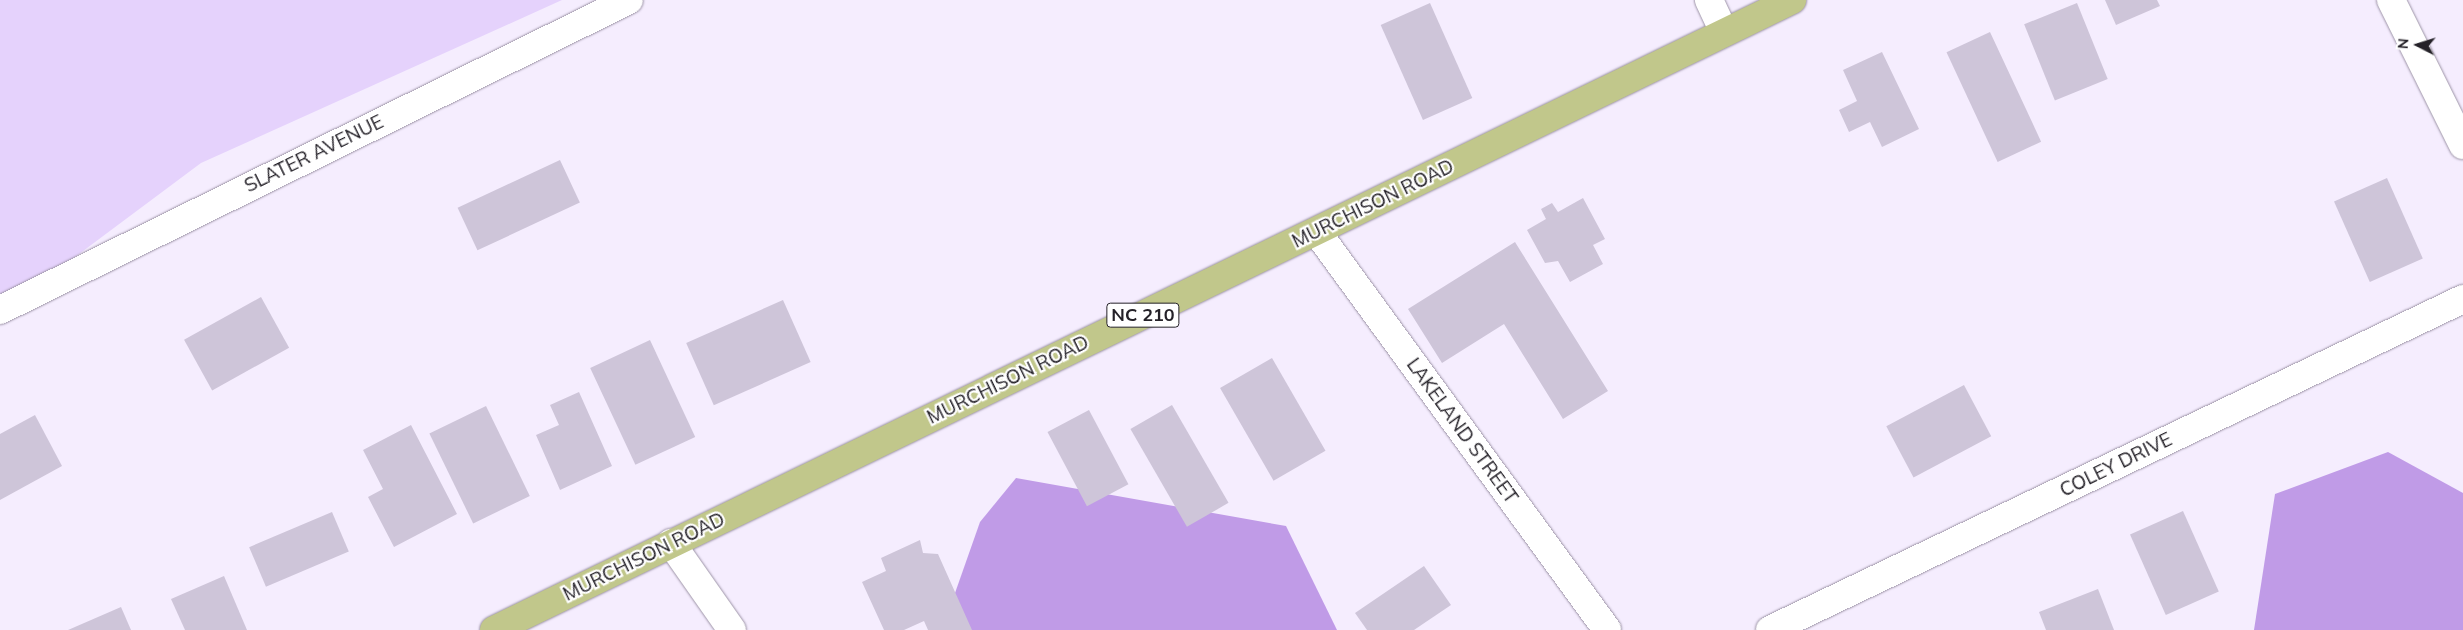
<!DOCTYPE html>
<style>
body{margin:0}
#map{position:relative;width:2463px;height:630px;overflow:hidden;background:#f5edfe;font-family:Mulish,sans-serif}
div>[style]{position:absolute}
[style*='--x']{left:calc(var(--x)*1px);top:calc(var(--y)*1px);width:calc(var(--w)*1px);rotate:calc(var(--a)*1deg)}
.green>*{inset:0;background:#e5d2fc}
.forest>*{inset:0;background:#c09be7}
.building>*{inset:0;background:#cec5d9;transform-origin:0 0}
.roads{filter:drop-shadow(0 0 1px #9d94a7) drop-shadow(0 0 1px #9d94a7)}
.street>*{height:28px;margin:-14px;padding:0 14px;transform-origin:14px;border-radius:14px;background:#fff}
.secondary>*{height:28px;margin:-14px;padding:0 14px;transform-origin:14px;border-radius:14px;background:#fff}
.primary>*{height:28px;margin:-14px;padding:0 14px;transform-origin:14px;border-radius:14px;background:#c1c78b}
span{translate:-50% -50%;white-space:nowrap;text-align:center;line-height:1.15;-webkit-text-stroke:4.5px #fff;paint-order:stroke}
.shield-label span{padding:1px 4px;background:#fff;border:1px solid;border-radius:4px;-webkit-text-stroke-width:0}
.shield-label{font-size:18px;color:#242128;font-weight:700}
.street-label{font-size:19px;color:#242128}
.north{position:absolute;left:2393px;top:20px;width:50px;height:50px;-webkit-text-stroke:4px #fff;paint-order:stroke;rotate:275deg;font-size:14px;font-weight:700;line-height:20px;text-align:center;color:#242128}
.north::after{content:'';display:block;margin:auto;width:18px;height:22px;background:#242128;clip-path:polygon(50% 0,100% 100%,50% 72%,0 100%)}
</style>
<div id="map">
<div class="green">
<i style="clip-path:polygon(0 0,562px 0,201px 163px,12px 304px,0 301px)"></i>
</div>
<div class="forest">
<i style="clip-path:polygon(2388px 452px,2463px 493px,2463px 630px,2254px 630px,2275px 494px)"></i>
<i style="clip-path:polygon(1016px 478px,1286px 526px,1337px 630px,942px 630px,980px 522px)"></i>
</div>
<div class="building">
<i style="clip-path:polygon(2105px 0,2157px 0,2160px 6px,2116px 25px)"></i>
<i style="left:1430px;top:3px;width:104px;height:54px;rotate:66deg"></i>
<i style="left:2077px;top:3px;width:82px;height:57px;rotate:68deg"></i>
<i style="left:1990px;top:32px;width:121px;height:48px;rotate:65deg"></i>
<i style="clip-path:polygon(1882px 52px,1919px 129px,1882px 147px,1870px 122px,1849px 132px,1839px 110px,1857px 101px,1843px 70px)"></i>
<i style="left:560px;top:160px;width:47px;height:113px;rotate:65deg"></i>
<i style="left:2387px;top:178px;width:88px;height:58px;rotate:66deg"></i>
<i style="clip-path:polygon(1583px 198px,1605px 239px,1593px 245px,1603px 264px,1570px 282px,1558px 261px,1545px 263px,1527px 230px,1546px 219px,1541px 209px,1552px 203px,1558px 212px)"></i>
<i style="clip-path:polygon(1515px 242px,1608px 391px,1563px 419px,1504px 324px,1442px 363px,1408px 309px)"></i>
<i style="left:261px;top:297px;width:58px;height:88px;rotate:61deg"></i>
<i style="left:783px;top:300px;width:68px;height:106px;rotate:66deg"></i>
<i style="left:650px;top:340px;width:107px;height:66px;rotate:65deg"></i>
<i style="left:1272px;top:358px;width:107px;height:60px;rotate:60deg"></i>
<i style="left:1964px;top:385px;width:58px;height:88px;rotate:62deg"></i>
<i style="clip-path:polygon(579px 392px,612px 466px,560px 490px,536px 435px,559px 425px,550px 405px)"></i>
<i style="left:1172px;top:405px;width:113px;height:48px;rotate:60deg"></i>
<i style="left:486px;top:406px;width:100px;height:63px;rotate:64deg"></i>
<i style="left:1089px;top:410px;width:84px;height:47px;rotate:62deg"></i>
<i style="clip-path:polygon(35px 415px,62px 466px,0 500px,0 434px)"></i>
<i style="clip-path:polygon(411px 425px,457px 514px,394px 547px,368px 497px,383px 489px,363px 450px)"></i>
<i style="left:2183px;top:511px;width:88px;height:58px;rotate:66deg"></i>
<i style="left:332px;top:512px;width:43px;height:90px;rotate:67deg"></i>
<i style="clip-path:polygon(920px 540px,923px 553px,938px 554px,972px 630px,928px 630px,924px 621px,904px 630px,884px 630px,862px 582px,886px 571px,881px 558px)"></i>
<i style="clip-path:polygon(1424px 566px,1451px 605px,1414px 630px,1367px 630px,1355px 613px)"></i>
<i style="clip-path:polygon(224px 576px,247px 630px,185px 630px,171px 599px)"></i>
<i style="clip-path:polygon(2098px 589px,2114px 630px,2046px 630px,2039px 612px)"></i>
<i style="clip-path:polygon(121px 607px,131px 630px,68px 630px)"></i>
</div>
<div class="roads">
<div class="street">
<i style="--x:2391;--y:0;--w:162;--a:63.6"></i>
<i style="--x:1317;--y:232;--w:492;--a:53.9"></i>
<i style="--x:0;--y:310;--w:701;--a:-26.24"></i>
<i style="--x:671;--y:543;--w:106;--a:55"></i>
<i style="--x:1770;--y:630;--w:768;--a:-25.53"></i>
</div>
<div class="secondary">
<i style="--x:1709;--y:0;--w:35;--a:65"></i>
</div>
<div class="primary">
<i style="--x:494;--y:630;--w:1443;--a:-25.89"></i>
</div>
</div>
<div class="shield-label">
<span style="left:1143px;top:315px">NC 210</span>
</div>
<div class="street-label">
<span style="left:314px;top:154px;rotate:-26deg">SLATER AVENUE</span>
<span style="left:1373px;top:204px;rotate:-26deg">MURCHISON ROAD</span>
<span style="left:1008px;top:380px;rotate:-26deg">MURCHISON ROAD</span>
<span style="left:1462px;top:431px;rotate:54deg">LAKELAND STREET</span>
<span style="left:2116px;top:465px;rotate:-26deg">COLEY DRIVE</span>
<span style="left:644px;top:557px;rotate:-26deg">MURCHISON ROAD</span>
</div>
<div class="north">N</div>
</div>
